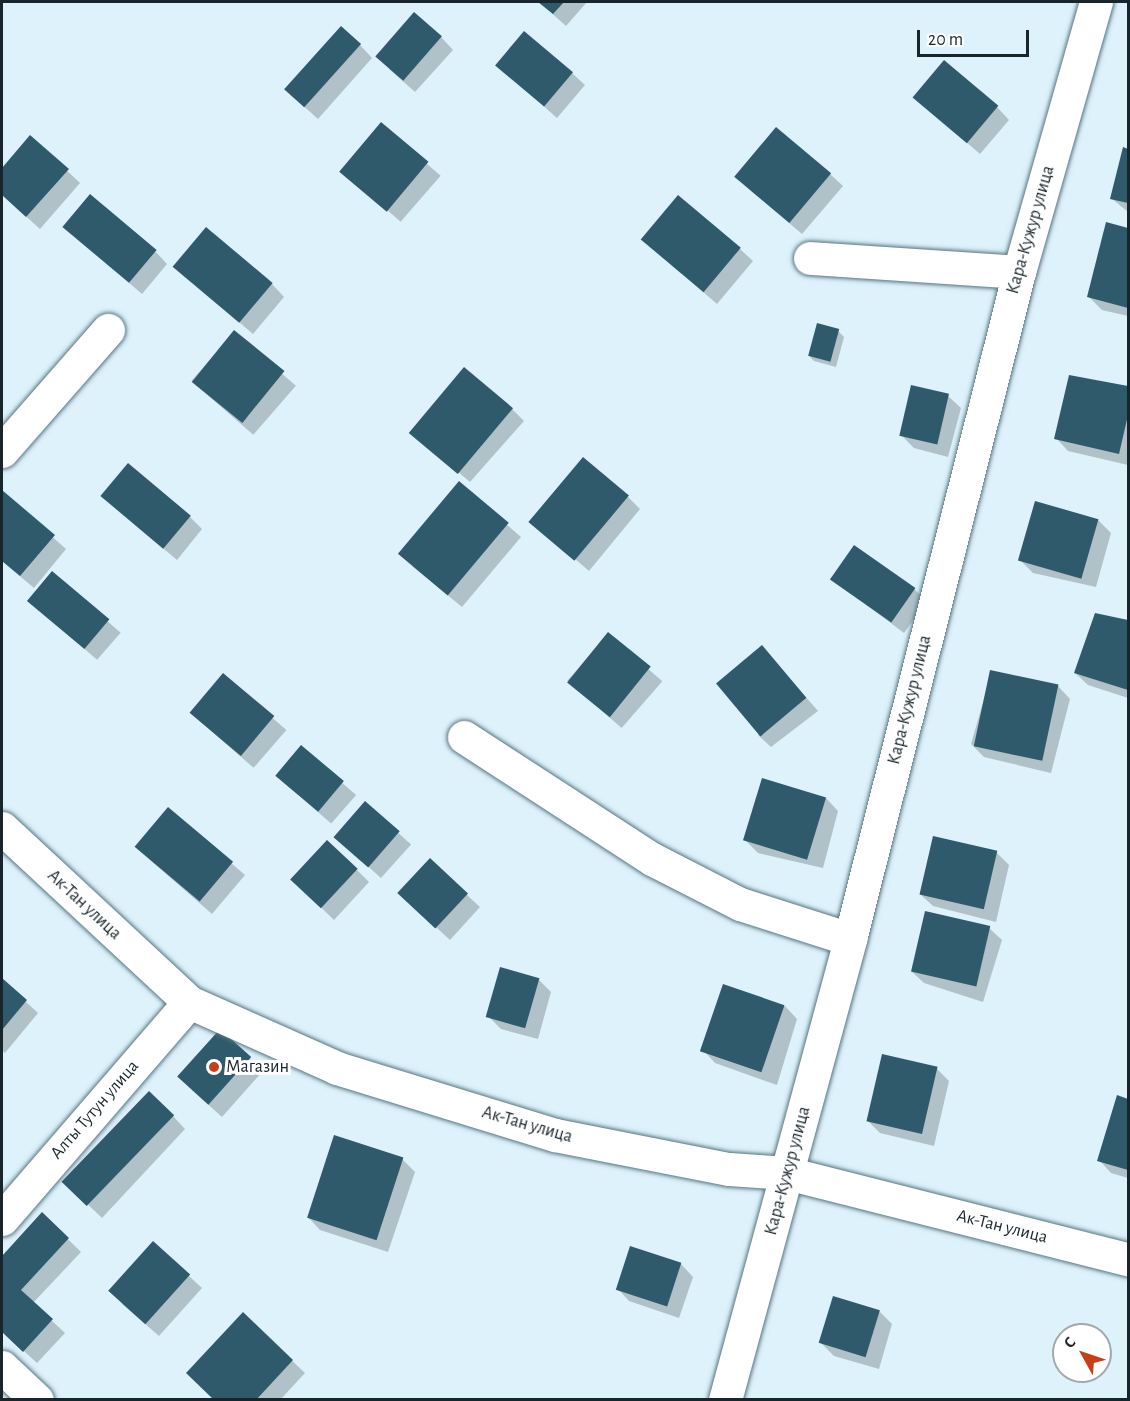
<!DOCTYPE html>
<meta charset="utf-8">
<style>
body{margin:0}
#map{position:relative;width:1130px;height:1401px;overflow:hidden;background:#ddf2fb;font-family:"Alegreya Sans",sans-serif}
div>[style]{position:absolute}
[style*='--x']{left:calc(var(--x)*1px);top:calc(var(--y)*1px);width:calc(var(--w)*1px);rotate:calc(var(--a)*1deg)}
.shadow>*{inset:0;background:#0003;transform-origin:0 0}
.building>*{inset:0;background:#2f5a6c;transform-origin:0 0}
.roads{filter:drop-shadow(0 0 2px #567582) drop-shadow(0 0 2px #567582)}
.minor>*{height:33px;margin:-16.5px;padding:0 16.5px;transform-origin:16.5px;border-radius:16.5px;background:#fff}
.dots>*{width:16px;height:16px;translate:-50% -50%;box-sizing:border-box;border:3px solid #fff;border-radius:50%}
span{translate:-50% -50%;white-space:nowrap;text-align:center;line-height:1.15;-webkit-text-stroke:6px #fff;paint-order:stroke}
.street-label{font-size:18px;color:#18252a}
.poi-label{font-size:18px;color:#18252a}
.left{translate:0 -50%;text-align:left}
.frame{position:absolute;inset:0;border:3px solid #18252a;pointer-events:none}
.north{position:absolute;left:1052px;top:1323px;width:60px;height:60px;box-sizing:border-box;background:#fff;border:2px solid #a3a8aa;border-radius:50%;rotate:310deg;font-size:16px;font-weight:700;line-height:24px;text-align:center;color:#18252a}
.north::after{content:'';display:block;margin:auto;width:21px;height:27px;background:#c73e17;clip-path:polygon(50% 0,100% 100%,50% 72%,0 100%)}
.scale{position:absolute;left:917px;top:30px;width:112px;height:27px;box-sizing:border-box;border:3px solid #18252a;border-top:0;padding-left:8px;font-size:18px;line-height:21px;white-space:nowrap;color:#18252a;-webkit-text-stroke:4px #fff;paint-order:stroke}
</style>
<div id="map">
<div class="shadow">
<i style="clip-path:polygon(539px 2px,587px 2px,566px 26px)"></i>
<i style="clip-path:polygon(441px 37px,453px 50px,415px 92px,389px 69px)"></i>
<i style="clip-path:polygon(360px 45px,372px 58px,318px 119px,299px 102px)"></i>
<i style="clip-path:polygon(497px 65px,572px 73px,585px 85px,557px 118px)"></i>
<i style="clip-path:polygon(914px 97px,997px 107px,1009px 120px,980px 154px)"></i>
<i style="left:381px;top:124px;width:79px;height:61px;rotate:41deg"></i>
<i style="clip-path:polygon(31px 137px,80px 183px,40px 229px,2px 195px,2px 171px)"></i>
<i style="clip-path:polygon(1124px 149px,1128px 150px,1128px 212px,1111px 198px)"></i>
<i style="clip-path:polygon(830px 174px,843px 186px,802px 234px,749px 189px)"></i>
<i style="clip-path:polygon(1107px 224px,1128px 229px,1128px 316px,1102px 310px,1089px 297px)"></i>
<i style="clip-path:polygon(64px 227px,155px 251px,167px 264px,142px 294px)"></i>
<i style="clip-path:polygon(642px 239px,740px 249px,753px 261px,717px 304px)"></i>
<i style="clip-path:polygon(174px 266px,272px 284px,284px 297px,253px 334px)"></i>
<i style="clip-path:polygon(838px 331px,844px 337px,836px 367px,814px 361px,808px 355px)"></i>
<i style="left:234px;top:332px;width:82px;height:65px;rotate:41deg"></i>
<i style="clip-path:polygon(1070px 377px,1128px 388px,1128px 465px,1068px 451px,1056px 438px)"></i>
<i style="clip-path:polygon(948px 396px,961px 408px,948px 457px,914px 448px,901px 435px)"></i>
<i style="clip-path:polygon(512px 409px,524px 421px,470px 482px,411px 432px)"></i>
<i style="clip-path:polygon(459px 483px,521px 537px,462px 607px,412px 566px)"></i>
<i style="clip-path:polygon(2px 492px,66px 549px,34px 588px,2px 561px)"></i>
<i style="clip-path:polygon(628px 497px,640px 509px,589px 571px,532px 522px)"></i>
<i style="clip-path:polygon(115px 508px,190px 517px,202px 529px,177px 560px)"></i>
<i style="clip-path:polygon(1098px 520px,1111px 533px,1096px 587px,1033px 573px,1020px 560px)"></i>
<i style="left:52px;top:573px;width:91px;height:36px;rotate:41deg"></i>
<i style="clip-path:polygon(832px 579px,914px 589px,927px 601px,904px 633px)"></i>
<i style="clip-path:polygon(1096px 614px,1128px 621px,1128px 698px,1088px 685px,1075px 673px)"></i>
<i style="left:608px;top:634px;width:72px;height:62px;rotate:41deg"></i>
<i style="clip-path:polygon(762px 647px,818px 711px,771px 747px,758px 735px)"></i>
<i style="clip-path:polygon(992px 671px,1058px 686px,1070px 699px,1051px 773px,984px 757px,971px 744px)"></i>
<i style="left:223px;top:675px;width:84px;height:50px;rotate:41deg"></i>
<i style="left:301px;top:747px;width:73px;height:38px;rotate:41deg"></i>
<i style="clip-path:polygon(826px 798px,838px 811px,823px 868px,758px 853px,745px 840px)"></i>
<i style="left:365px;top:803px;width:62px;height:45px;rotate:42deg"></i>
<i style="clip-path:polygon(168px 809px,245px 875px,212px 914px,149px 859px)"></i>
<i style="clip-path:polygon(934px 837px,997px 853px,1009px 865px,996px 922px,933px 906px,920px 894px)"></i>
<i style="clip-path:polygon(430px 861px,480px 907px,450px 940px,413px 906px)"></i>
<i style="clip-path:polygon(357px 870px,369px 882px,334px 920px,305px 892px)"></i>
<i style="clip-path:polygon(989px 928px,1002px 940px,983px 1002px,924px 983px,911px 971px)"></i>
<i style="clip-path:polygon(538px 979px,551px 992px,538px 1039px,501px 1029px,488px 1016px)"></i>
<i style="clip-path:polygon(2px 980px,38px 1013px,5px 1053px,2px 1050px)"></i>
<i style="clip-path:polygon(785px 1006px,797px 1019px,777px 1085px,715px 1063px,703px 1050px)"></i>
<i style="clip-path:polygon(220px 1031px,263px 1071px,222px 1117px,192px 1090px)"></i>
<i style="clip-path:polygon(883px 1056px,937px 1069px,949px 1081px,934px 1146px,880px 1133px,867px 1120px)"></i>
<i style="clip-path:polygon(1118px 1097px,1128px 1100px,1128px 1178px,1111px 1173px,1099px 1160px)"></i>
<i style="clip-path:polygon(173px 1116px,185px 1129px,102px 1218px,78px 1195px)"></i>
<i style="clip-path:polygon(402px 1159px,415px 1172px,388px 1252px,320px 1230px,308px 1217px)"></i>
<i style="clip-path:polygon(42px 1214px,81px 1252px,33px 1303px,65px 1333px,37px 1363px,2px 1331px,2px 1258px)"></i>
<i style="clip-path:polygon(153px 1243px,202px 1288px,159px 1336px,122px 1304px)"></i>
<i style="clip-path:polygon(631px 1248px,681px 1264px,693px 1277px,679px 1318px,629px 1301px,617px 1288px)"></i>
<i style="clip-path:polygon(879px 1311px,892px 1324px,879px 1369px,834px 1356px,821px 1343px)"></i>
<i style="clip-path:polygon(243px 1314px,305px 1373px,280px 1400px,216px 1400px)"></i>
</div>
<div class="building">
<i style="clip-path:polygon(538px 2px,564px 2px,553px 14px)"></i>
<i style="left:414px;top:12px;width:37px;height:59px;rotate:41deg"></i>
<i style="left:341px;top:26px;width:27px;height:85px;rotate:42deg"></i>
<i style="left:524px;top:31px;width:64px;height:45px;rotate:40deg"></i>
<i style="left:944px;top:60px;width:71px;height:49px;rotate:40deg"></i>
<i style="left:381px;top:122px;width:62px;height:65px;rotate:40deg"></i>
<i style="left:776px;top:127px;width:72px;height:65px;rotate:40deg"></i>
<i style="clip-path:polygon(30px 135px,69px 169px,26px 217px,2px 195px,2px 168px)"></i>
<i style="clip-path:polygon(1123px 147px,1128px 149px,1128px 203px,1110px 199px)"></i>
<i style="left:90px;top:194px;width:87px;height:43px;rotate:40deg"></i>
<i style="left:678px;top:195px;width:82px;height:58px;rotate:40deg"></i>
<i style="clip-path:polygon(1106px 222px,1128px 228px,1128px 308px,1087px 297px)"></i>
<i style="left:206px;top:227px;width:87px;height:52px;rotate:40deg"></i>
<i style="left:817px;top:323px;width:23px;height:34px;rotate:15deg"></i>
<i style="left:234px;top:330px;width:65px;height:67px;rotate:39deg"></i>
<i style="left:464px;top:367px;width:64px;height:86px;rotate:40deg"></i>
<i style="clip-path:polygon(1069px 375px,1128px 386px,1128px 415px,1119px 454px,1054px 439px)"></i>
<i style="left:911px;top:385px;width:39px;height:52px;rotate:13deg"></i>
<i style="left:583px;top:457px;width:60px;height:85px;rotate:40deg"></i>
<i style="left:128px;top:463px;width:82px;height:43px;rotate:40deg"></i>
<i style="left:459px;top:481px;width:65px;height:95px;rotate:40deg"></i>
<i style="clip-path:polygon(2px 490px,55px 535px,20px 576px,2px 561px)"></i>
<i style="left:1035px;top:501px;width:66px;height:62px;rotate:16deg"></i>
<i style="left:854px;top:545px;width:75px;height:42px;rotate:35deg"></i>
<i style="left:52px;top:571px;width:75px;height:39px;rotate:40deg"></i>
<i style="clip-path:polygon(1095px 613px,1128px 620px,1128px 690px,1074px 673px)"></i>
<i style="left:608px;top:632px;width:55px;height:65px;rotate:39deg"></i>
<i style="left:762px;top:645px;width:69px;height:60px;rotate:50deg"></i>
<i style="left:990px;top:670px;width:70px;height:78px;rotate:12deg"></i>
<i style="left:223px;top:673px;width:67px;height:52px;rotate:40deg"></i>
<i style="left:301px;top:745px;width:56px;height:40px;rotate:40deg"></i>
<i style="left:762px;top:778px;width:67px;height:65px;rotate:17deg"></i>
<i style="left:365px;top:801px;width:46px;height:48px;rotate:41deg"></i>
<i style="left:168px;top:807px;width:85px;height:52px;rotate:40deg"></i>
<i style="left:933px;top:836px;width:66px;height:60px;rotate:13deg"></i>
<i style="left:327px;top:840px;width:42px;height:54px;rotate:43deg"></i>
<i style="left:430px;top:858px;width:52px;height:48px;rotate:43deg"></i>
<i style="left:925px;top:911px;width:67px;height:62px;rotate:13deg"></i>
<i style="left:500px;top:967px;width:41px;height:52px;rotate:16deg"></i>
<i style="clip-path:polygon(2px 978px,27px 1000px,2px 1030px)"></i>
<i style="left:723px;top:984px;width:65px;height:71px;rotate:19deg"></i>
<i style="left:220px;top:1029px;width:42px;height:64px;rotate:42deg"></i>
<i style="left:882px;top:1054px;width:57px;height:69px;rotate:13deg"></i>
<i style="left:149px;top:1091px;width:35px;height:126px;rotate:44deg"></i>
<i style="clip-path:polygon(1117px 1095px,1128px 1099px,1128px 1170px,1097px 1161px)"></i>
<i style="left:334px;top:1135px;width:73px;height:87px;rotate:18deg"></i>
<i style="clip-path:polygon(42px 1212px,69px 1238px,21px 1290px,53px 1319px,23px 1352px,2px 1332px,2px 1256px)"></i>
<i style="left:153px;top:1241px;width:50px;height:67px;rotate:42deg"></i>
<i style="left:630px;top:1246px;width:54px;height:46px;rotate:18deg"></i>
<i style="left:833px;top:1296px;width:49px;height:49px;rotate:17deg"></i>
<i style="clip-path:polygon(243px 1312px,293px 1360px,256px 1400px,214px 1400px,186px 1373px)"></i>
</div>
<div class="roads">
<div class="minor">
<i style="--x:810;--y:258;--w:209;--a:3.8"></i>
<i style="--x:2;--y:451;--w:161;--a:-48.8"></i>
<i style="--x:464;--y:737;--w:224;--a:33"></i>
<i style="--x:652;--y:859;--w:99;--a:27.1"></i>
<i style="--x:740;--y:904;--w:115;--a:17.7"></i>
<i style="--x:2;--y:828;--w:255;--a:42.9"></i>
<i style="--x:189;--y:1002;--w:162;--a:24"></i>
<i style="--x:337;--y:1068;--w:228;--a:17.1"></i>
<i style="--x:555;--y:1135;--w:177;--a:11.1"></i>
<i style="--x:729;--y:1169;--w:58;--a:3.9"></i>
<i style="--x:787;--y:1173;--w:352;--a:14.2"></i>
<i style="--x:2;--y:1219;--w:286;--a:-49.2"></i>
<i style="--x:2;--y:1367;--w:48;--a:43.3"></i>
<i style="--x:725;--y:1400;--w:478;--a:-74.8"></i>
<i style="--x:850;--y:939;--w:688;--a:-75.78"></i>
<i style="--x:1019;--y:272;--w:281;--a:-74.1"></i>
</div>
</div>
<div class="dots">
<i style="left:214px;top:1067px;background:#c73e17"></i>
</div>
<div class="street-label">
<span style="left:1031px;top:230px;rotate:-74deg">Кара-Кужур улица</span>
<span style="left:910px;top:700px;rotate:-76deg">Кара-Кужур улица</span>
<span style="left:84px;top:905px;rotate:43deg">Ак-Тан улица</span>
<span style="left:95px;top:1110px;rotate:-49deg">Алты Тутун улица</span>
<span style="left:527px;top:1125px;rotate:16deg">Ак-Тан улица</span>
<span style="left:788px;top:1171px;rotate:-75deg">Кара-Кужур улица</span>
<span style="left:1002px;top:1227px;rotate:14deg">Ак-Тан улица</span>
</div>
<div class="poi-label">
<span class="left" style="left:226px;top:1067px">Магазин</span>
</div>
<div class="frame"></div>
<div class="north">С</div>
<div class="scale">20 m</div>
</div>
